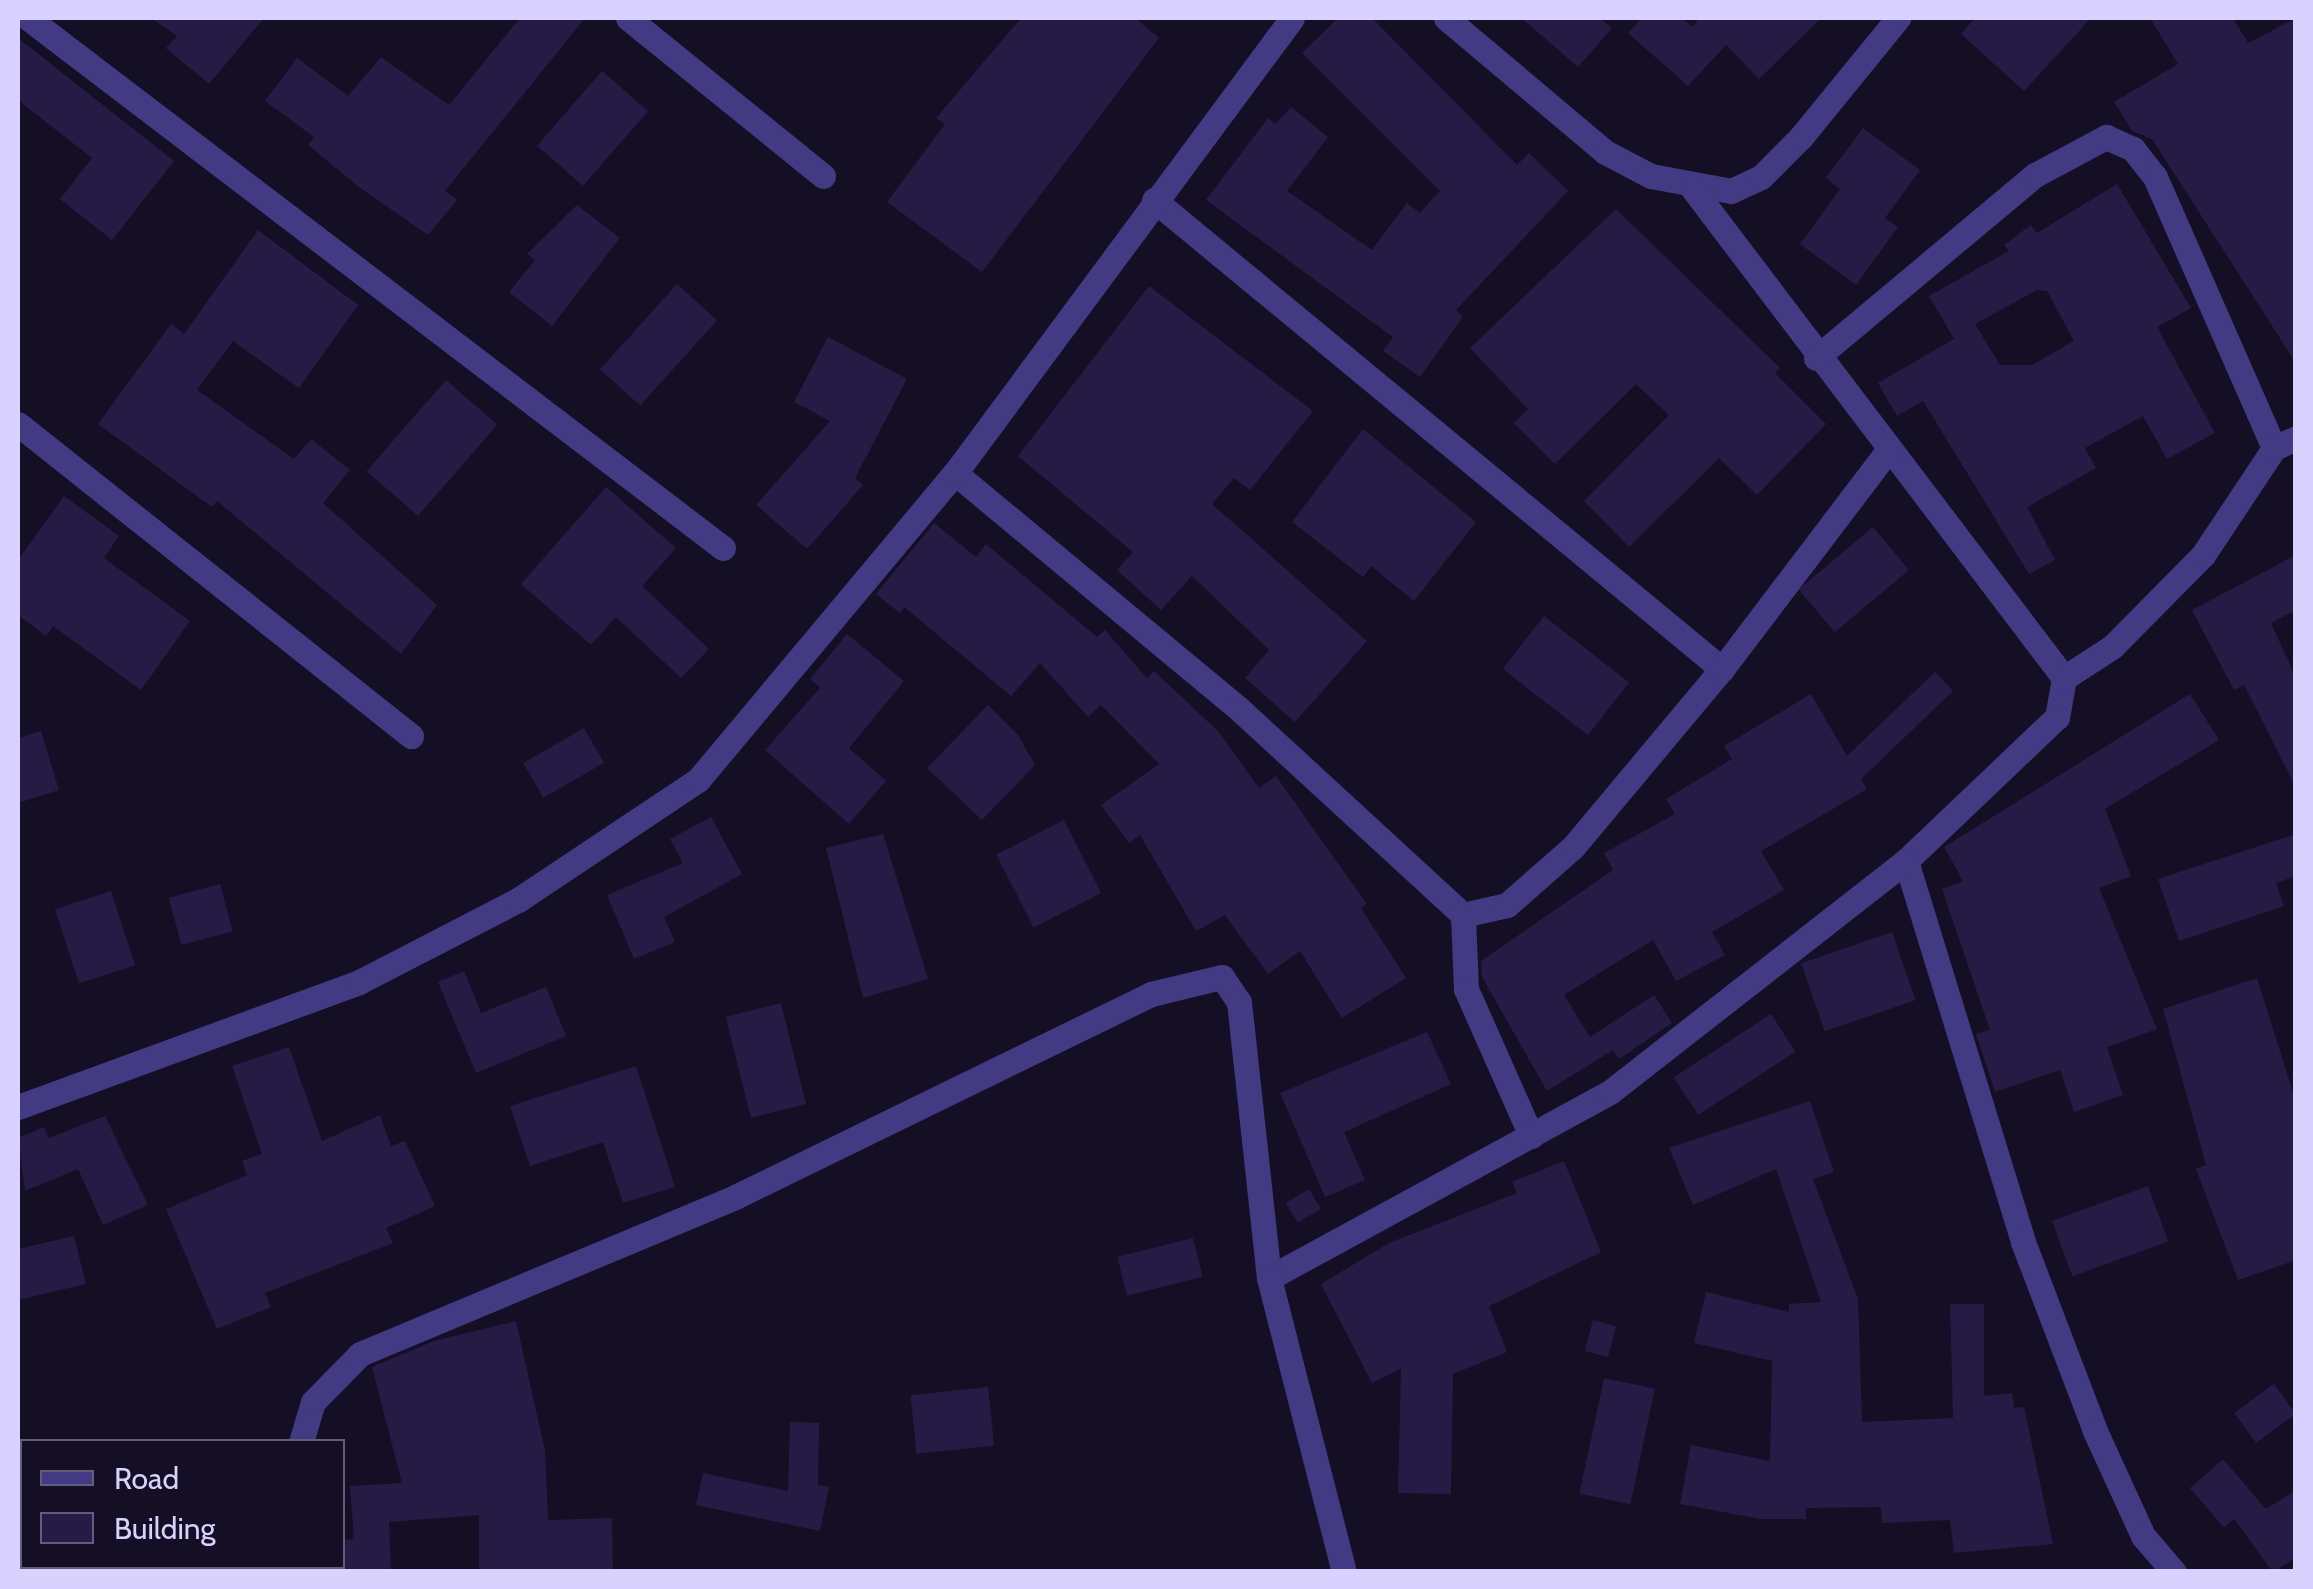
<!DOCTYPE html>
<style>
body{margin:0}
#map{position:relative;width:2313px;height:1589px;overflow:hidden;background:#140f24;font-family:Cabin,sans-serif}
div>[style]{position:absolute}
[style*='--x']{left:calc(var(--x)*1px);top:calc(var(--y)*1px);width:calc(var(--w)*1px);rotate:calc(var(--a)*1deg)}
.building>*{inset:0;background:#261b45;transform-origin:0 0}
.street>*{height:25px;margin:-12.5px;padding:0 12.5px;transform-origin:12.5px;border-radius:12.5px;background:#423a82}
span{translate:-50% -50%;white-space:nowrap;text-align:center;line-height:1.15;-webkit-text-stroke:8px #140f24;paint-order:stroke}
.frame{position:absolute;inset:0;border:20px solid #dad2fe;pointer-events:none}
.legend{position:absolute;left:20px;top:1439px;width:325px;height:130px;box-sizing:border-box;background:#140f24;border:2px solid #635d7b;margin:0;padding:12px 18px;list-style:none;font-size:30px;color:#dad2fe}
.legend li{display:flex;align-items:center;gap:20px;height:50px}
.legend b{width:50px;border:2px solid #635d7b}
</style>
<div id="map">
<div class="building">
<i style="clip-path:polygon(151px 18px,264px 18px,209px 84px,166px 48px,177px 36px)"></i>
<i style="clip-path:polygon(520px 18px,585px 18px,445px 191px,457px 200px,428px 235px,359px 187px,308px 145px,314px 137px,265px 101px,297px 58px,348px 96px,381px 57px,449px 105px)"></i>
<i style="clip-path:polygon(1021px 18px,1135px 18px,1159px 38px,982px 272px,887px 202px,945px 124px,936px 118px)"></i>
<i style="clip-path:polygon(1338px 18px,1372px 18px,1517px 165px,1529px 153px,1568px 191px,1456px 310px,1463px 317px,1420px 377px,1383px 351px,1393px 337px,1206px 200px,1268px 118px,1275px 124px,1291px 107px,1328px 137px,1287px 191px,1372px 250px,1407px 203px,1420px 213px,1440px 191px,1302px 53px)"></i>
<i style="clip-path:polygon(1521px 18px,1600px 18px,1612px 28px,1578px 67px)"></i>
<i style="clip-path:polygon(1642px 18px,1682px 18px,1693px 27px,1699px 18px,1821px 18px,1759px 79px,1726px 45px,1688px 86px,1628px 33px)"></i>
<i style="clip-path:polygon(1975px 18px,2091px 18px,2024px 91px,1961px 34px)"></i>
<i style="clip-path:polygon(2150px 18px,2233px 18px,2248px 43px,2296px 18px,2296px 363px,2152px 139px,2132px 131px,2114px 102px,2178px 64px)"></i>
<i style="clip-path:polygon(18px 38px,174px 161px,112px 240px,60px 199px,92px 158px,18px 100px)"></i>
<i style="left:602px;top:71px;width:61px;height:99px;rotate:41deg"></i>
<i style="clip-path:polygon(1863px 128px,1920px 170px,1885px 218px,1898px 227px,1856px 285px,1800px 244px,1840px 189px,1826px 178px)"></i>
<i style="clip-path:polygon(evenodd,2117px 184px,2191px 308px,2157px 327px,2215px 433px,2167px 459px,2143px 416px,2085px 448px,2096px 468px,2027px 507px,2055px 560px,2029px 574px,1923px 401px,1897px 416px,1878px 383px,1954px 339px,1929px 296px,2009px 251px,2004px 245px,2031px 225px,2037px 233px,2117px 184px,2037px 290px,2047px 291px,2074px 341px,2032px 365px,2000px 365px,1975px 324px,2037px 290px)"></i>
<i style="clip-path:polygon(577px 205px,620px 238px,552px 326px,509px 292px,535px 260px,527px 254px)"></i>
<i style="clip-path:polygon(1616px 209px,1780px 368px,1775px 373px,1826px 424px,1757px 495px,1719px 458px,1629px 547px,1584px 501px,1669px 415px,1636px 384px,1555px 464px,1514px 423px,1528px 409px,1470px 348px)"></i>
<i style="clip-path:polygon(258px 230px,358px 305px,299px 388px,233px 341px,197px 390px,294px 459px,311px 439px,350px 470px,323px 503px,437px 605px,401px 654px,217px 501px,212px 507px,98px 424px,171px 324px,184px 334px)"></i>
<i style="left:677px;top:284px;width:54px;height:115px;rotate:42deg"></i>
<i style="clip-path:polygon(1149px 286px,1313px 411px,1250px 490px,1234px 478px,1212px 504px,1367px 641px,1295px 722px,1245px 678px,1269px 650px,1192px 576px,1161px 610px,1117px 570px,1133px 552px,1018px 456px)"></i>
<i style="clip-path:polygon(828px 337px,907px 379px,855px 478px,863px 485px,807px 549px,756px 505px,830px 421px,794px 402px)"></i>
<i style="left:446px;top:380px;width:68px;height:121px;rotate:41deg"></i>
<i style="clip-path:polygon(1363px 429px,1476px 522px,1414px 601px,1371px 566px,1363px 577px,1292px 522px)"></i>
<i style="clip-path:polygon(606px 487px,676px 548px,642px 586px,709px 649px,681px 678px,616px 617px,591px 645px,521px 584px)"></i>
<i style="clip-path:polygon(64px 496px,119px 536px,104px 558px,190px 621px,141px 690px,53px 626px,46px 636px,18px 615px,18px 560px)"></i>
<i style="clip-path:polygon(934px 523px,976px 557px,986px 544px,1097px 637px,1105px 630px,1147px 678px,1154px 671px,1218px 731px,1259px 788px,1276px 776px,1367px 904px,1361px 908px,1406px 978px,1342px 1018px,1300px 951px,1268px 974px,1225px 915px,1196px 931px,1140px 835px,1129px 843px,1101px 805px,1159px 764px,1101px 705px,1088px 717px,1040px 663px,1011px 696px,904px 607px,900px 613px,876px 594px)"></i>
<i style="left:1873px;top:527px;width:56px;height:97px;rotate:50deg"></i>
<i style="clip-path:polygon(2296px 555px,2296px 610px,2271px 623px,2296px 678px,2296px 788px,2244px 685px,2234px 690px,2192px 610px)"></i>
<i style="left:1544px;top:616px;width:108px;height:67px;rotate:38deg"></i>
<i style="clip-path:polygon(847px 634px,904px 681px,849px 748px,886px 781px,849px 824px,765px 750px,820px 688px,810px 679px)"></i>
<i style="clip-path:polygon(1935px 672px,1953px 691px,1861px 779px,1867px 789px,1761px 851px,1784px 890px,1712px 932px,1725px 955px,1676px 981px,1653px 940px,1564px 995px,1590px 1037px,1654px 995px,1672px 1023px,1619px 1059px,1613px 1050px,1547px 1091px,1482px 977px,1481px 961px,1613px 870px,1604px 853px,1675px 814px,1666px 799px,1732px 759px,1724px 746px,1811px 694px,1847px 756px)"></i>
<i style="clip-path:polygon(2190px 694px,2219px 740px,2105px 809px,2131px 876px,2099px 888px,2157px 1029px,2107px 1047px,2123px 1095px,2074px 1112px,2060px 1070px,1995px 1092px,1976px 1034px,1990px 1030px,1942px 889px,1963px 881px,1944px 847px)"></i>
<i style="clip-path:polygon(988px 705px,1018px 735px,1035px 765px,982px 820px,927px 768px)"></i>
<i style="left:584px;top:728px;width:40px;height:70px;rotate:60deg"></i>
<i style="clip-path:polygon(41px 731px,59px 790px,18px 803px,18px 738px)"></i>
<i style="clip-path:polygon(711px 817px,742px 874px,664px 917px,675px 942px,634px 959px,607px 895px,683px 863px,670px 839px)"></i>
<i style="left:1064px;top:820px;width:82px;height:76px;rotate:63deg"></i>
<i style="clip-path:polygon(883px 834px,928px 979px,863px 998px,826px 848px)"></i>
<i style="clip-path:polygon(2296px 834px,2296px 876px,2276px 883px,2284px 906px,2179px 941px,2158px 879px)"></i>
<i style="left:220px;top:884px;width:49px;height:53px;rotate:75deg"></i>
<i style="left:111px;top:891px;width:78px;height:59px;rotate:72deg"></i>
<i style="left:1892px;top:932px;width:72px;height:96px;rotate:71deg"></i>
<i style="clip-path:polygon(464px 971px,481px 1013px,546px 987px,566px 1036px,476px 1073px,438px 982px)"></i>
<i style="clip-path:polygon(2257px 978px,2296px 1102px,2296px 1260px,2238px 1280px,2196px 1169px,2206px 1165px,2163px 1009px)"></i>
<i style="left:781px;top:1003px;width:104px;height:57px;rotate:76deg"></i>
<i style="left:1771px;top:1014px;width:45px;height:116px;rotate:57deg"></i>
<i style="clip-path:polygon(1427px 1032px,1451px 1084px,1344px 1132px,1365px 1180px,1325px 1197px,1280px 1093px)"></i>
<i style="clip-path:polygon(289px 1047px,322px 1141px,380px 1115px,391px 1146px,405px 1141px,435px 1206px,386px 1228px,393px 1243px,265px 1293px,271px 1307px,217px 1329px,166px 1209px,247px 1175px,242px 1161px,262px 1154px,232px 1066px)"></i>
<i style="clip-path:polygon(636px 1066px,675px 1187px,623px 1203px,603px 1142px,530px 1166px,510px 1106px)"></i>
<i style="clip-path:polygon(1810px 1101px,1834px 1172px,1813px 1179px,1858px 1299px,1862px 1422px,1953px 1418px,1950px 1304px,1984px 1304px,1984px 1396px,2012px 1393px,2014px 1408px,2024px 1407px,2053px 1544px,1954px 1553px,1950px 1520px,1882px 1523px,1881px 1507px,1806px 1508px,1806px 1519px,1761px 1519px,1680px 1504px,1691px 1445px,1770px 1461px,1772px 1361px,1694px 1343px,1706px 1292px,1789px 1312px,1789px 1304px,1821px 1302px,1776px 1169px,1693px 1205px,1669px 1148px)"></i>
<i style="clip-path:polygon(105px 1116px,148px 1205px,103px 1225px,78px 1169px,25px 1191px,18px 1138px,44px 1127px,49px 1138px)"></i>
<i style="clip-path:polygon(1564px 1161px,1601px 1252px,1489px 1306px,1507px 1352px,1453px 1374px,1451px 1494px,1398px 1493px,1401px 1369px,1372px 1383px,1321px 1284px,1389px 1243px,1517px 1193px,1512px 1182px)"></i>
<i style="left:2148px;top:1186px;width:59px;height:102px;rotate:70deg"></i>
<i style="left:1309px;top:1189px;width:23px;height:27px;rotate:59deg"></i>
<i style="clip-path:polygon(74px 1236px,86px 1284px,18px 1300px,18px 1249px)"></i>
<i style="left:1193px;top:1238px;width:40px;height:78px;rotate:76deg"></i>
<i style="left:1593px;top:1320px;width:24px;height:32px;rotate:15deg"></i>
<i style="clip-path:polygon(516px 1321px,545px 1451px,548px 1520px,612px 1518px,613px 1572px,479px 1572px,479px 1515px,389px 1522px,391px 1572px,342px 1572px,342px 1540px,354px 1539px,350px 1486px,402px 1483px,372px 1367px,434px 1341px)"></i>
<i style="left:1604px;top:1378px;width:52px;height:118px;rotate:12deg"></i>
<i style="left:2274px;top:1384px;width:37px;height:49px;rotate:54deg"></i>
<i style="left:988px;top:1387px;width:59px;height:78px;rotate:84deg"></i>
<i style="clip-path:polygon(790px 1422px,819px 1423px,818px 1485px,829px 1487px,820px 1531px,696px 1505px,703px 1473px,788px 1491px)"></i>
<i style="clip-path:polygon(2223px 1459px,2266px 1509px,2296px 1490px,2296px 1557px,2273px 1572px,2234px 1519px,2224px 1528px,2190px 1488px)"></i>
</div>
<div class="street">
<i style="--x:28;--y:18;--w:874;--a:37.33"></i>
<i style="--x:628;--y:18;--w:251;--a:39"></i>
<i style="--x:1446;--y:18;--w:208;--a:40.1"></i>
<i style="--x:1605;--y:152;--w:52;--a:27.6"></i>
<i style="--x:1651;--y:176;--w:81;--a:10.6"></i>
<i style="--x:1731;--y:191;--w:33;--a:-25"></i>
<i style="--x:1761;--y:177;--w:57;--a:-45"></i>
<i style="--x:1801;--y:137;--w:154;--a:-50.8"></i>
<i style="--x:1693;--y:189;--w:614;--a:52.81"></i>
<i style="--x:2064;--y:678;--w:40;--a:100"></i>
<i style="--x:2057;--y:717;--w:209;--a:136.4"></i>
<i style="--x:1906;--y:861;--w:399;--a:72.9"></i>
<i style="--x:2023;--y:1242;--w:202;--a:69.1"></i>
<i style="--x:2095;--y:1431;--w:115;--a:65.4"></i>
<i style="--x:2143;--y:1536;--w:48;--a:49.3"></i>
<i style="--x:1154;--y:200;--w:737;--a:39.55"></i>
<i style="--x:1816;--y:358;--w:285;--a:-39.9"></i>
<i style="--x:2035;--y:175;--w:81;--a:-28.2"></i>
<i style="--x:2106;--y:137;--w:30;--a:24"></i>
<i style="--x:2133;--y:149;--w:36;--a:52"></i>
<i style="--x:2155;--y:177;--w:296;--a:66.3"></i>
<i style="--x:18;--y:424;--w:502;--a:38.45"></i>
<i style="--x:955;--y:473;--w:368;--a:39.7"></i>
<i style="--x:1238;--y:708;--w:306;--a:42.6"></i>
<i style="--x:1463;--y:915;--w:45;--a:-12.8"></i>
<i style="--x:1507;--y:905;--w:88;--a:-41.3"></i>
<i style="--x:1573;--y:847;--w:232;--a:-50.1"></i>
<i style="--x:1722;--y:669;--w:275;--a:-52.8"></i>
<i style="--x:2064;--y:678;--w:57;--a:-32.9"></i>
<i style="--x:2112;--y:647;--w:129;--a:-45.3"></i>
<i style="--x:2203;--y:555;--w:128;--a:-56.4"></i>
<i style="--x:2274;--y:448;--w:24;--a:-24"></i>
<i style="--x:1463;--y:915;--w:74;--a:87.7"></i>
<i style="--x:1466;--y:989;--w:161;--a:66.1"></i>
<i style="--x:18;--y:1107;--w:363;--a:-20.1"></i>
<i style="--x:359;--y:982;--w:179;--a:-27.3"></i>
<i style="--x:518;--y:900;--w:216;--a:-33.7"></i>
<i style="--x:698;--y:780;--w:400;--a:-50.1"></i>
<i style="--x:955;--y:473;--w:566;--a:-53.47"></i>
<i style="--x:1269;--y:1278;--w:388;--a:-28.6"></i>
<i style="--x:1610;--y:1092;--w:375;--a:-38"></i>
<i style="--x:301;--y:1442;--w:42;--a:-73.3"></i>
<i style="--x:313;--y:1402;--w:67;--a:-45.6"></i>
<i style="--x:360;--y:1354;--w:409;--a:-22.7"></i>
<i style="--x:737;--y:1196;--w:461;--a:-26"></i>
<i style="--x:1151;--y:994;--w:73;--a:-13.5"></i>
<i style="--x:1222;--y:977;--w:30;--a:56"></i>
<i style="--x:1239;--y:1002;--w:278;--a:83.8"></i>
<i style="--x:1269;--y:1278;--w:303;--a:75.7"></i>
<i style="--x:307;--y:1566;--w:6;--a:81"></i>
</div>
<div class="frame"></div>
<ul class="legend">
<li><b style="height:12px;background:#423a82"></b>Road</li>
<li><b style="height:28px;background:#261b45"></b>Building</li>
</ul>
</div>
